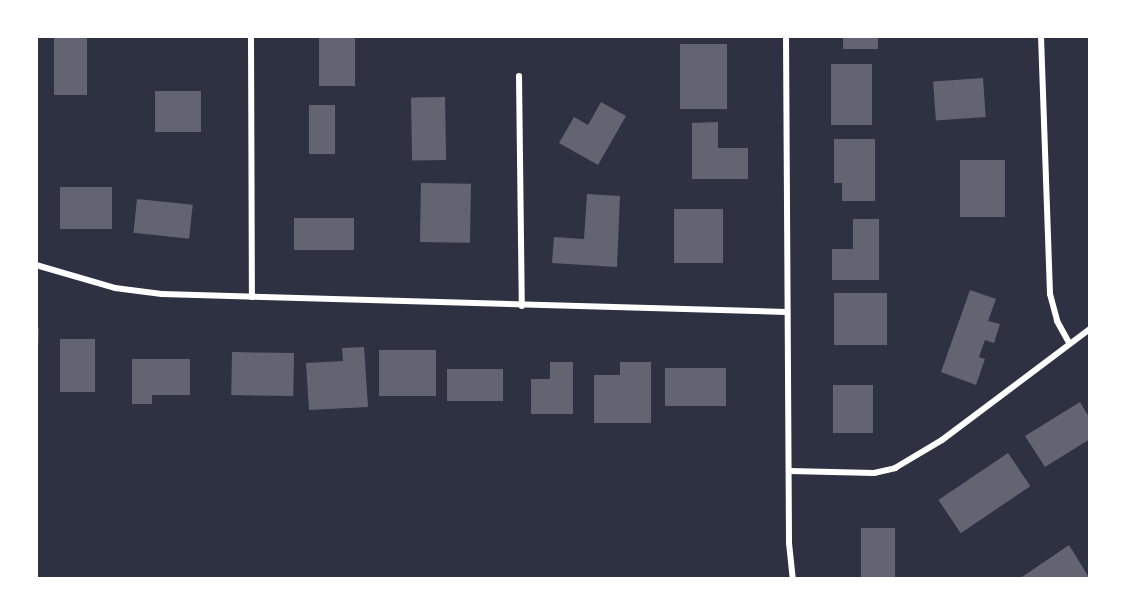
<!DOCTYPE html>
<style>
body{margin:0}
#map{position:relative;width:1126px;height:615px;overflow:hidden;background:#2d3142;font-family:"DM Sans",sans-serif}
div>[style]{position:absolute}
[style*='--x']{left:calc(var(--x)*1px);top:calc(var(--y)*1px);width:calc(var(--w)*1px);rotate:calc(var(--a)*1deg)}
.building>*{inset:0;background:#626471;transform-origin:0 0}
.minor>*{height:6px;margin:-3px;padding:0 3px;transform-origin:3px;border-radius:3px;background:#fff}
span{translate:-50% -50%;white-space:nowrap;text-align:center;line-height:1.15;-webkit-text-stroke:5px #fff;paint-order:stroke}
.frame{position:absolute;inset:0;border:38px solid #fff;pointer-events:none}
</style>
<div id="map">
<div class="building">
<i style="left:54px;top:36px;width:33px;height:59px"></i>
<i style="left:319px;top:36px;width:36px;height:50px"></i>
<i style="left:843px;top:36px;width:35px;height:13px"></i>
<i style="left:727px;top:44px;width:65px;height:47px;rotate:90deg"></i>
<i style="left:831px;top:64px;width:41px;height:61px"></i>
<i style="left:983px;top:78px;width:39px;height:50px;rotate:86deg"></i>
<i style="left:155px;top:91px;width:46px;height:41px"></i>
<i style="left:445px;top:97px;width:63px;height:34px;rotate:89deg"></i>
<i style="clip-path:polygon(601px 102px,626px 116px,598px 165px,559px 143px,574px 117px,588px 125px)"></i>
<i style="left:309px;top:105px;width:26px;height:49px"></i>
<i style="clip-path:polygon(718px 122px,718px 148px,748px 148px,748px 179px,692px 179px,692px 123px)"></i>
<i style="clip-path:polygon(834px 139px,875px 139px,875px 201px,842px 201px,842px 183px,834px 183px)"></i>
<i style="left:960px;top:160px;width:45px;height:57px"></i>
<i style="left:421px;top:183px;width:50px;height:59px;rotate:1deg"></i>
<i style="left:60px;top:187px;width:52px;height:42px"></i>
<i style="clip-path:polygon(587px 194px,620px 196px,617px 267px,552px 263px,554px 237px,584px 239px)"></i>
<i style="left:137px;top:199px;width:56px;height:34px;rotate:6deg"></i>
<i style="left:674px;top:209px;width:49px;height:54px"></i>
<i style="left:294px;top:218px;width:60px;height:32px"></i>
<i style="clip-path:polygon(853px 219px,879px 219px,879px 280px,832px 280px,832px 249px,853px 249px)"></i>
<i style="clip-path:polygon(970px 290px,996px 299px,988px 321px,1000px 324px,994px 343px,985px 340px,979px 357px,985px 359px,976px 385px,941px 372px)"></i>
<i style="left:834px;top:293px;width:53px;height:52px"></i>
<i style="clip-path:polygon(36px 328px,39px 328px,38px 349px,36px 349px)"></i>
<i style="left:60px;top:339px;width:35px;height:53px"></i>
<i style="clip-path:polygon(364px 347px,368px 407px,309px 410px,306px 363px,343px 361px,342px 348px)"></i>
<i style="left:436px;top:350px;width:46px;height:57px;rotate:90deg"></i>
<i style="left:232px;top:352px;width:62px;height:43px;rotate:1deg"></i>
<i style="clip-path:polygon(132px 359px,190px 359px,190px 395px,152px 395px,152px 404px,132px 404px)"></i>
<i style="clip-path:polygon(550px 362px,573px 362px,573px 414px,531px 414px,531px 379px,550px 379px)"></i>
<i style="clip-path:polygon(620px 362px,651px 362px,651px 423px,594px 423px,594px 375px,620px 375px)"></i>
<i style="left:665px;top:368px;width:61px;height:38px"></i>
<i style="left:447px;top:369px;width:56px;height:32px"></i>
<i style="left:833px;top:385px;width:40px;height:48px"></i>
<i style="clip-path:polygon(1080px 402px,1090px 419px,1090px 439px,1045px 467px,1025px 436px)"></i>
<i style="left:1008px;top:453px;width:40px;height:84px;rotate:56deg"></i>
<i style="left:861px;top:528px;width:34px;height:51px"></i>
<i style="clip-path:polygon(1069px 545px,1090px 579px,1019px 579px)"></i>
</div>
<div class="minor">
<i style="--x:251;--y:36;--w:261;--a:89.8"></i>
<i style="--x:786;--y:36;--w:507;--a:89.66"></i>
<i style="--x:789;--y:543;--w:36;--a:84"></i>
<i style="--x:1041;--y:36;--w:258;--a:88"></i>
<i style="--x:1050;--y:294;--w:28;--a:75"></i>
<i style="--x:1057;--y:321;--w:26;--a:61"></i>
<i style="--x:519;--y:76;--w:230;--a:89.3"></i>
<i style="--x:36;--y:265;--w:82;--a:16.2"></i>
<i style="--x:115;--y:288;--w:47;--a:7.3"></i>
<i style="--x:162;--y:294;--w:625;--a:1.65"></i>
<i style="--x:790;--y:471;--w:84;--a:1.4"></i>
<i style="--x:874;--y:473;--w:22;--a:-13"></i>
<i style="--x:895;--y:468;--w:55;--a:-30.8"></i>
<i style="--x:942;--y:440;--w:185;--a:-36.9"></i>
</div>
<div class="frame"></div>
</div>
